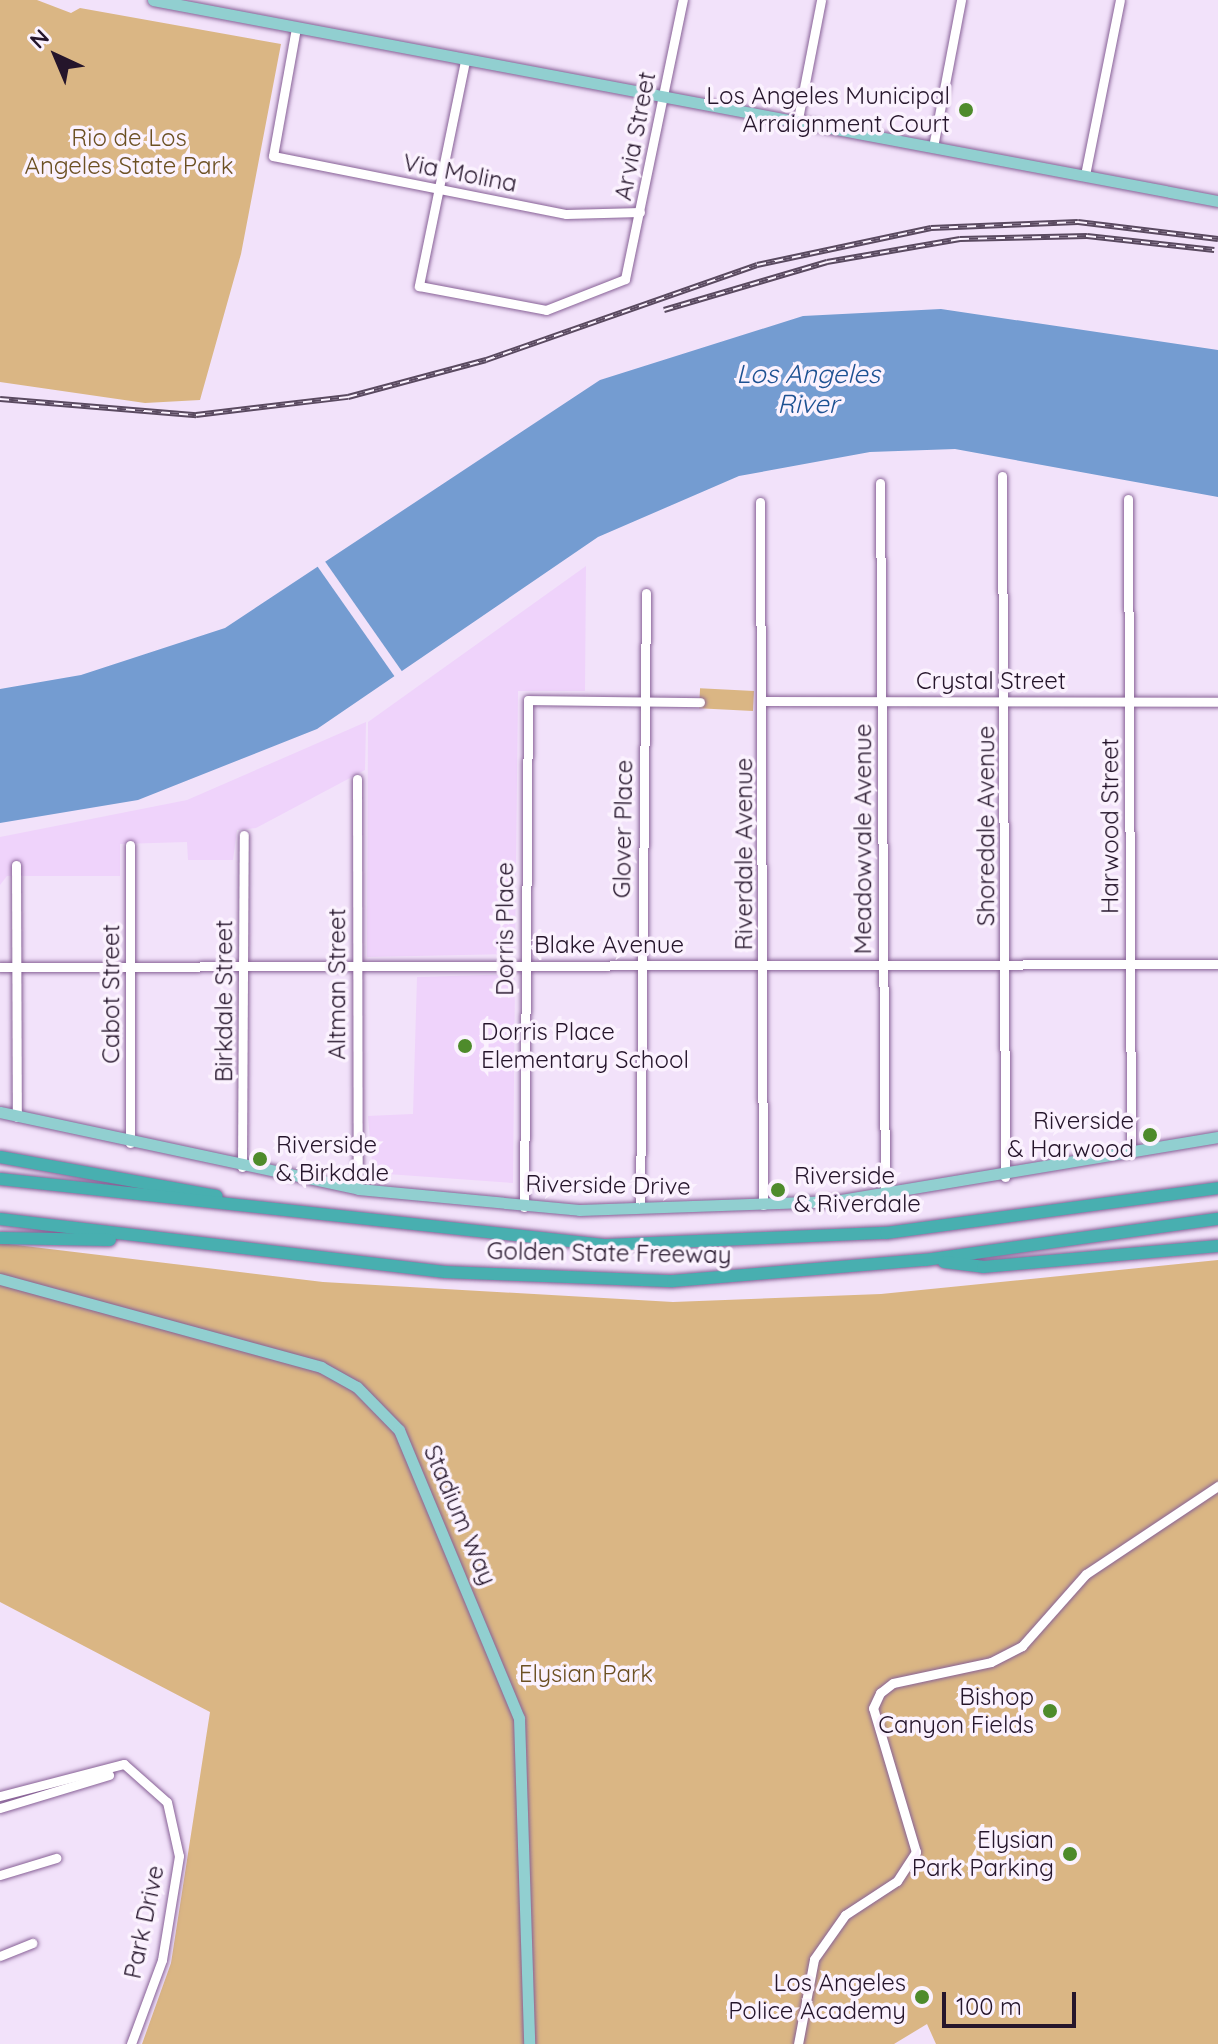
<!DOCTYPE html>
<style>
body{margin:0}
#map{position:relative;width:1218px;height:2044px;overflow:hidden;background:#f2e2fa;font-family:Quicksand,sans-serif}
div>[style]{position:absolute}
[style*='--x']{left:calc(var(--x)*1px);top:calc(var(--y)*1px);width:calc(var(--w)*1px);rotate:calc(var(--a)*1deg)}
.built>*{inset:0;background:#efd3fb}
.green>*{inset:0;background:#dab684;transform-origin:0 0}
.water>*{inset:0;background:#749cd1}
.pier>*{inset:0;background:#f2e2fa;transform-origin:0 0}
.roads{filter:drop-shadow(0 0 2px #876196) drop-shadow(0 0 2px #876196)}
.minor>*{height:9px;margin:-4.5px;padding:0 4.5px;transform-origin:4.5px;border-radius:4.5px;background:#fff}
.major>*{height:11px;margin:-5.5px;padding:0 5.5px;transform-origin:5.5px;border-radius:5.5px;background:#91cfd0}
.highway>*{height:12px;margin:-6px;padding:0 6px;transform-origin:6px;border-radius:6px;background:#48afb0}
.rail>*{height:6px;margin-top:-3px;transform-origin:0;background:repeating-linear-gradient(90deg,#fbf2fe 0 9px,#5a4a60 0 18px);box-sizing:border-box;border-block:2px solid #5a4a60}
.dots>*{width:22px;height:22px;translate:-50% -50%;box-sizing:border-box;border:4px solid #fbf2fe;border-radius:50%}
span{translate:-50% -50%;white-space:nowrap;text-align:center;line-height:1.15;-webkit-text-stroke:7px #fbf2fe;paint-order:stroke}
.poi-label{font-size:24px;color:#25152b}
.right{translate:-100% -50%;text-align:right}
.left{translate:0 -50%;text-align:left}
.street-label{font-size:24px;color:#25152b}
.park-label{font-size:24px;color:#6c5023}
.water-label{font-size:26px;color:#1d5192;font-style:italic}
.north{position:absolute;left:16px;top:16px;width:80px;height:80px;-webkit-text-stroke:6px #fbf2fe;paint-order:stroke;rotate:316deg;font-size:22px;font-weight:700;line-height:32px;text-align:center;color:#25152b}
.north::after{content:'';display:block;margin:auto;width:28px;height:36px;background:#25152b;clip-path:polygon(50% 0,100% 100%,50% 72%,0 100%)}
.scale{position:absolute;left:942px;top:1992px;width:134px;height:36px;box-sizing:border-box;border:4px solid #25152b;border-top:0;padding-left:10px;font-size:24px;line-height:28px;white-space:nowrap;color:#25152b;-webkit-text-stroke:6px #fbf2fe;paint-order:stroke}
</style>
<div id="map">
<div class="built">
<i style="clip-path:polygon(586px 566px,585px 691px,518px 691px,515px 954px,367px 957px,368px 722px)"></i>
<i style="clip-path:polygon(366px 722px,365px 770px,256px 828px,237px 830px,233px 860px,188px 860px,187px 842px,120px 844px,120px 876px,7px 876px,0 885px,0 837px,187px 800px)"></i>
<i style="clip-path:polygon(515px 974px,513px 1183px,373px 1173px,368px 1116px,413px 1114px,417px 977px)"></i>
</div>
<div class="green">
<i style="clip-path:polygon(0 0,37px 0,71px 13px,80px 8px,281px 44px,241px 254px,200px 400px,145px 403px,0 382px)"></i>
<i style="left:754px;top:691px;width:20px;height:54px;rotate:93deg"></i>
<i style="clip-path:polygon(0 1243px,323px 1282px,673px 1302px,881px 1294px,1218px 1260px,1218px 2044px,936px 2044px,927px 2024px,894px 2044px,142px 2044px,171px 1963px,210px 1712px,0 1602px)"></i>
</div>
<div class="water">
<i style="clip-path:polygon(941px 309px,1218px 350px,1218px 497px,955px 449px,870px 452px,739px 476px,598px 537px,317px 729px,138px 800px,0 823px,0 689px,81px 675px,225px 628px,600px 380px,803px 316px)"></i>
</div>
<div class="pier">
<i style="left:324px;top:560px;width:144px;height:9px;rotate:55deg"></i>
</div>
<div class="roads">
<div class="minor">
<i style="--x:296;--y:28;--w:130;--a:100.2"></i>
<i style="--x:273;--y:156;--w:299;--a:11.2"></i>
<i style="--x:566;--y:214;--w:74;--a:-1.5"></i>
<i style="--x:465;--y:61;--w:230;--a:101.6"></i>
<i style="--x:419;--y:286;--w:129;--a:10.7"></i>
<i style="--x:546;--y:310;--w:85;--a:-21.4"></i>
<i style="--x:625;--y:279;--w:285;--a:-78.3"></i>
<i style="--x:797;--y:124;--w:126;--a:-79"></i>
<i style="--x:933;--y:147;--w:150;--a:-79.2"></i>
<i style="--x:1085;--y:175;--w:178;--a:-78.7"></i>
<i style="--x:1002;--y:476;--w:701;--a:89.75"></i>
<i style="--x:880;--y:483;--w:713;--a:89.6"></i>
<i style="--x:1128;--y:499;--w:653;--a:89.74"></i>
<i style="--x:760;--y:502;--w:703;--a:89.76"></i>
<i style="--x:764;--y:701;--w:454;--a:0.1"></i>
<i style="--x:357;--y:779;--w:410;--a:89.9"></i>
<i style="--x:130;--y:845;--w:298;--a:90"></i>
<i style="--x:16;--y:865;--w:252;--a:89.8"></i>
<i style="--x:0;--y:967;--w:1218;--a:-0.14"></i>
<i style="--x:242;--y:1167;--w:332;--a:-89.7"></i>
<i style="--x:524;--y:1207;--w:507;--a:-89.55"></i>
<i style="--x:528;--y:700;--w:172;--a:0.7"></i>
<i style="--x:640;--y:1208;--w:615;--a:-89.44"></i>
<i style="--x:0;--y:1796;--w:128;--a:-14.5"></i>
<i style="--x:124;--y:1764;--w:57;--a:41.5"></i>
<i style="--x:167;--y:1802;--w:55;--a:77.5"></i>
<i style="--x:179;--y:1856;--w:105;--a:99.3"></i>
<i style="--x:162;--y:1960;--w:90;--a:110.3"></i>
<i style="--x:0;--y:1808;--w:114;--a:-16.8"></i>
<i style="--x:0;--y:1875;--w:59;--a:-16.9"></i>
<i style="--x:0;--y:1956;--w:35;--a:-22"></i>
<i style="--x:798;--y:2044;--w:86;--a:-79.3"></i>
<i style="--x:814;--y:1959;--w:54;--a:-54.8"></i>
<i style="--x:845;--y:1915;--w:62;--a:-33.2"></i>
<i style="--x:897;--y:1881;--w:35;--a:-57"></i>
<i style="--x:916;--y:1852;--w:150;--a:-106.6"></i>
<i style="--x:873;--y:1708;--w:17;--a:-65"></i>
<i style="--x:880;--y:1693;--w:16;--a:-38"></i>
<i style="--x:893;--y:1683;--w:100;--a:-12.1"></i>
<i style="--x:991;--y:1662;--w:35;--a:-27"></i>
<i style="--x:1022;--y:1646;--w:96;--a:-48.4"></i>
<i style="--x:1086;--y:1574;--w:159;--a:-33.7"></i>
</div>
<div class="major">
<i style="--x:153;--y:0;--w:1084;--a:10.69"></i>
<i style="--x:0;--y:1112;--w:366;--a:12.1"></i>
<i style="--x:358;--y:1189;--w:222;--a:5.4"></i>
<i style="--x:579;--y:1210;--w:256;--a:-2"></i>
<i style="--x:835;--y:1201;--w:388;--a:-9.5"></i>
<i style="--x:0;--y:1279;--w:333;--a:15.3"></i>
<i style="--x:321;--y:1367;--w:41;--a:29.1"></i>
<i style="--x:357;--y:1387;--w:60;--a:45.7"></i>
<i style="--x:399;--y:1430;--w:312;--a:67.4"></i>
<i style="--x:519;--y:1718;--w:326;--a:88.2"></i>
</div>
<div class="highway">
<i style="--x:0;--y:1157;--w:220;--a:10.2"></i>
<i style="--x:0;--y:1179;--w:610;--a:6.22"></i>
<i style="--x:606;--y:1245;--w:280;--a:-2.5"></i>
<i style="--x:886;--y:1233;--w:335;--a:-7.7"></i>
<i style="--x:0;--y:1219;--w:448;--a:6.8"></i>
<i style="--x:445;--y:1272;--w:228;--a:2.3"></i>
<i style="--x:673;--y:1281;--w:253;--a:-4.8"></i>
<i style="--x:925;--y:1260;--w:296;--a:-8"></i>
<i style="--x:0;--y:1238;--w:110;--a:1"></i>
<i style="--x:944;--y:1262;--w:39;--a:7"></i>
<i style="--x:983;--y:1267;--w:236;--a:-5.1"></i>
</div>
</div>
<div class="rail">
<i style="--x:664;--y:310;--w:170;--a:-16.4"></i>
<i style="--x:827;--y:262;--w:135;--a:-9.8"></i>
<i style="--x:960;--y:239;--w:127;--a:-1.4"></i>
<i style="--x:1087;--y:236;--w:128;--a:6.3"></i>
<i style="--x:0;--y:399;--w:197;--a:4.7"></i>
<i style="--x:196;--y:415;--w:153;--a:-6.8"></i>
<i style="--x:348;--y:397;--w:143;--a:-15"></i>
<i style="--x:486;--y:360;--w:287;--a:-19.3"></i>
<i style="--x:757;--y:265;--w:178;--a:-12"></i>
<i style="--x:931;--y:228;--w:147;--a:-2.3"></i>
<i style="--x:1078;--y:222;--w:141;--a:6.9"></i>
</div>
<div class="dots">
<i style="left:966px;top:110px;background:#4e8b2b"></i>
<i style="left:465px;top:1046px;background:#4e8b2b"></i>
<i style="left:1150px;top:1135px;background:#4e8b2b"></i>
<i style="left:260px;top:1159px;background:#4e8b2b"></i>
<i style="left:778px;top:1190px;background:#4e8b2b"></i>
<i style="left:1050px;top:1711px;background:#4e8b2b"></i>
<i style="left:1070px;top:1854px;background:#4e8b2b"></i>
<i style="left:922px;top:1997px;background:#4e8b2b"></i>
</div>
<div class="poi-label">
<span class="right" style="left:950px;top:110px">Los Angeles Municipal<br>Arraignment Court</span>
<span class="left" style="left:481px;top:1046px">Dorris Place<br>Elementary School</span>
<span class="right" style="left:1134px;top:1135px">Riverside<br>&amp; Harwood</span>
<span class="left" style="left:276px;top:1159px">Riverside<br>&amp; Birkdale</span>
<span class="left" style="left:794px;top:1190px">Riverside<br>&amp; Riverdale</span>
<span class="right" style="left:1034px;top:1711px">Bishop<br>Canyon Fields</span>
<span class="right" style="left:1054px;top:1854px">Elysian<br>Park Parking</span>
<span class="right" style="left:906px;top:1997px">Los Angeles<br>Police Academy</span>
</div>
<div class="street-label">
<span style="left:635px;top:136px;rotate:-79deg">Arvia Street</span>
<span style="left:460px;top:173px;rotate:11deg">Via Molina</span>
<span style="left:991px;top:681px">Crystal Street</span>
<span style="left:986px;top:826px;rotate:-90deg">Shoredale Avenue</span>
<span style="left:1110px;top:826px;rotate:-90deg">Harwood Street</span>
<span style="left:623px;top:829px;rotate:-89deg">Glover Place</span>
<span style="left:863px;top:839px;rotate:-90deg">Meadowvale Avenue</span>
<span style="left:744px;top:854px;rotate:-90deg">Riverdale Avenue</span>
<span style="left:505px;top:929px;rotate:-90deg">Dorris Place</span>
<span style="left:609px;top:945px">Blake Avenue</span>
<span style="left:337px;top:984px;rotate:-90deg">Altman Street</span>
<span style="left:111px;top:994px;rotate:-90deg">Cabot Street</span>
<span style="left:224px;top:1001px;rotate:-90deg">Birkdale Street</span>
<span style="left:608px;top:1185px;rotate:1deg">Riverside Drive</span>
<span style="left:609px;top:1253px;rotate:1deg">Golden State Freeway</span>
<span style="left:460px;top:1515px;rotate:67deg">Stadium Way</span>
<span style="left:144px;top:1922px;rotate:-78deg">Park Drive</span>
</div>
<div class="park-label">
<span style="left:129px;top:152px">Rio de Los<br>Angeles State Park</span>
<span style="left:586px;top:1674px">Elysian Park</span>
</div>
<div class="water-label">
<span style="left:808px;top:389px">Los Angeles<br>River</span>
</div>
<div class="north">N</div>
<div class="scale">100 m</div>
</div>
